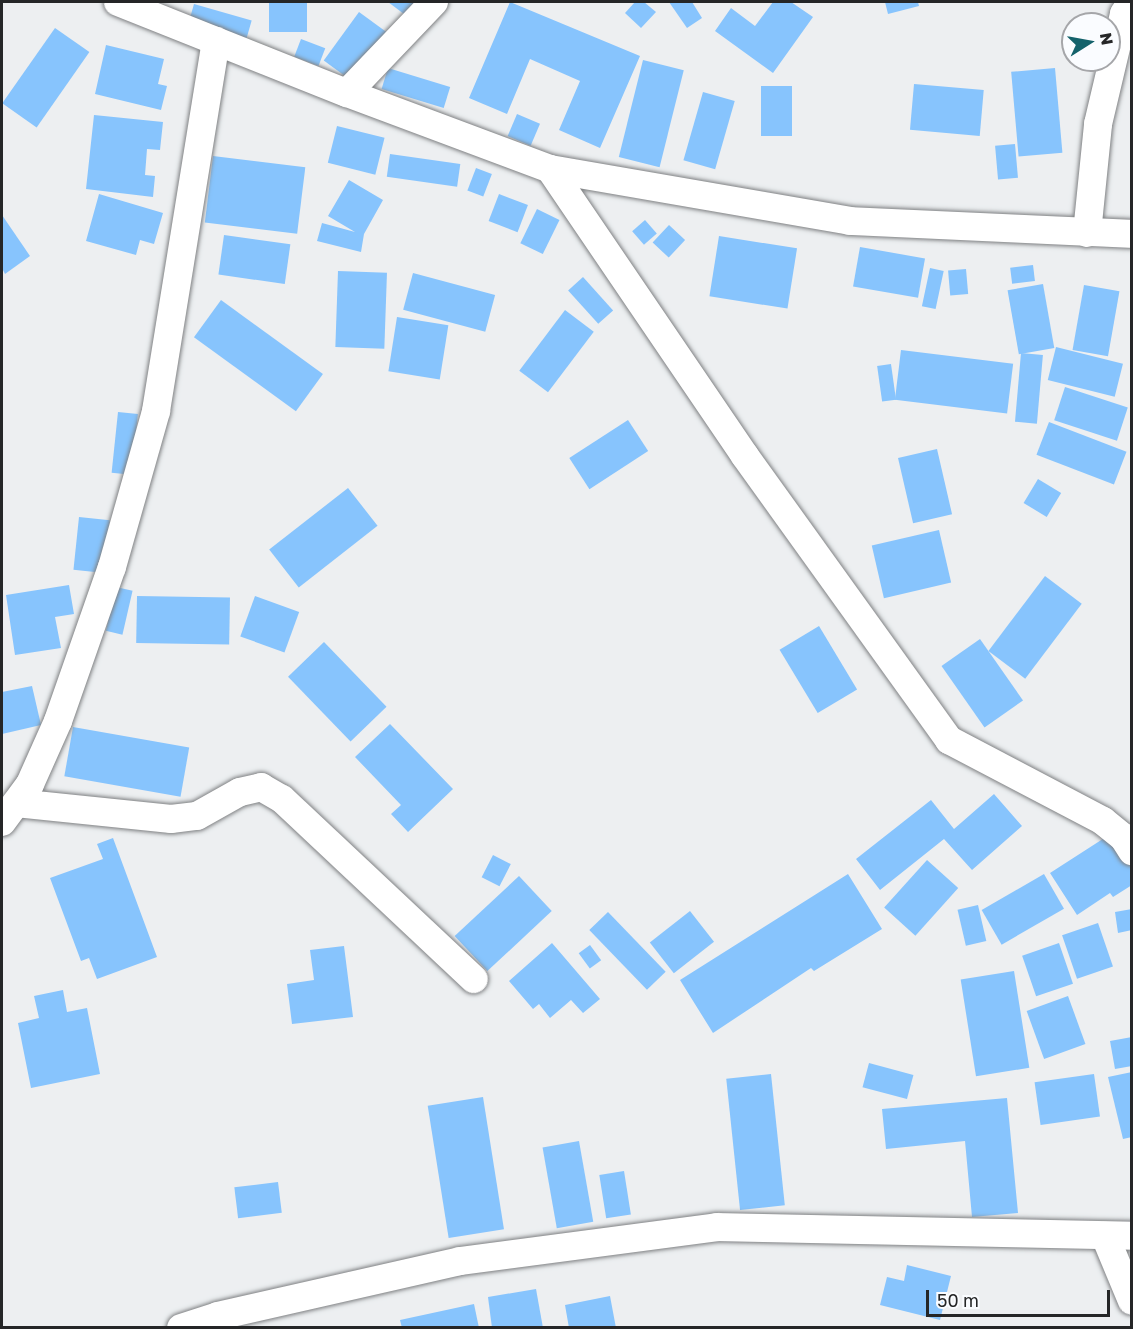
<!DOCTYPE html>
<style>
body{margin:0}
#map{position:relative;width:1133px;height:1329px;overflow:hidden;background:#edeff1;font-family:"Golos Text",sans-serif}
div>[style]{position:absolute}
[style*='--x']{left:calc(var(--x)*1px);top:calc(var(--y)*1px);width:calc(var(--w)*1px);rotate:calc(var(--a)*1deg)}
.building>*{inset:0;background:#87c4fd;transform-origin:0 0}
.roads{filter:drop-shadow(0 0 2px #7f8183) drop-shadow(0 0 2px #7f8183)}
.minor>*{height:28px;margin:-14px;padding:0 14px;transform-origin:14px;border-radius:14px;background:#fff}
span{translate:-50% -50%;white-space:nowrap;text-align:center;line-height:1.15;-webkit-text-stroke:4.5px #fafcff;paint-order:stroke}
.frame{position:absolute;inset:0;border:3px solid #252627;pointer-events:none}
.north{position:absolute;left:1061px;top:12px;width:60px;height:60px;box-sizing:border-box;background:#fafcff;border:2px solid #a5a6a9;border-radius:50%;rotate:79deg;font-size:16px;font-weight:700;line-height:24px;text-align:center;color:#252627}
.north::after{content:'';display:block;margin:auto;width:21px;height:27px;background:#14626b;clip-path:polygon(50% 0,100% 100%,50% 72%,0 100%)}
.scale{position:absolute;left:926px;top:1290px;width:184px;height:27px;box-sizing:border-box;border:3px solid #252627;border-top:0;padding-left:8px;font-size:18px;line-height:21px;white-space:nowrap;color:#252627;-webkit-text-stroke:4px #fafcff;paint-order:stroke}
</style>
<div id="map">
<div class="building">
<i style="left:269px;top:2px;width:38px;height:30px"></i>
<i style="clip-path:polygon(388px 2px,420px 2px,408px 17px)"></i>
<i style="clip-path:polygon(510px 2px,640px 56px,600px 148px,559px 130px,580px 81px,530px 59px,507px 114px,469px 98px)"></i>
<i style="clip-path:polygon(635px 2px,644px 2px,656px 12px,641px 28px,625px 13px)"></i>
<i style="clip-path:polygon(669px 2px,692px 2px,702px 18px,687px 28px)"></i>
<i style="clip-path:polygon(773px 2px,791px 2px,813px 17px,773px 73px,715px 31px,731px 8px,755px 26px)"></i>
<i style="clip-path:polygon(885px 2px,918px 2px,919px 6px,888px 14px)"></i>
<i style="left:194px;top:4px;width:60px;height:18px;rotate:16deg"></i>
<i style="left:359px;top:12px;width:39px;height:60px;rotate:36deg"></i>
<i style="left:55px;top:28px;width:42px;height:92px;rotate:35deg"></i>
<i style="left:301px;top:39px;width:26px;height:19px;rotate:21deg"></i>
<i style="clip-path:polygon(106px 45px,164px 59px,158px 84px,167px 86px,161px 110px,95px 94px)"></i>
<i style="left:643px;top:60px;width:42px;height:100px;rotate:14deg"></i>
<i style="left:388px;top:68px;width:65px;height:22px;rotate:17deg"></i>
<i style="left:1055px;top:68px;width:85px;height:44px;rotate:85deg"></i>
<i style="left:914px;top:84px;width:70px;height:46px;rotate:5deg"></i>
<i style="left:761px;top:86px;width:31px;height:50px"></i>
<i style="left:703px;top:92px;width:33px;height:71px;rotate:16deg"></i>
<i style="left:517px;top:114px;width:25px;height:24px;rotate:23deg"></i>
<i style="clip-path:polygon(94px 115px,163px 122px,160px 150px,147px 149px,145px 175px,155px 176px,153px 197px,86px 189px)"></i>
<i style="left:337px;top:126px;width:49px;height:38px;rotate:14deg"></i>
<i style="left:1015px;top:144px;width:34px;height:20px;rotate:85deg"></i>
<i style="left:390px;top:154px;width:71px;height:23px;rotate:8deg"></i>
<i style="left:213px;top:156px;width:93px;height:67px;rotate:7deg"></i>
<i style="left:476px;top:168px;width:17px;height:24px;rotate:21deg"></i>
<i style="clip-path:polygon(349px 180px,383px 200px,364px 234px,361px 252px,317px 241px,322px 223px,355px 232px,328px 216px)"></i>
<i style="clip-path:polygon(99px 194px,163px 213px,154px 244px,140px 240px,136px 255px,86px 241px)"></i>
<i style="left:499px;top:194px;width:31px;height:29px;rotate:21deg"></i>
<i style="left:537px;top:209px;width:25px;height:38px;rotate:26deg"></i>
<i style="clip-path:polygon(2px 215px,30px 256px,5px 274px,2px 268px)"></i>
<i style="left:645px;top:220px;width:18px;height:17px;rotate:49deg"></i>
<i style="left:669px;top:225px;width:22px;height:24px;rotate:43deg"></i>
<i style="left:224px;top:235px;width:67px;height:40px;rotate:8deg"></i>
<i style="left:719px;top:236px;width:79px;height:61px;rotate:9deg"></i>
<i style="left:860px;top:247px;width:66px;height:40px;rotate:10deg"></i>
<i style="left:1033px;top:265px;width:16px;height:23px;rotate:83deg"></i>
<i style="left:930px;top:268px;width:14px;height:39px;rotate:12deg"></i>
<i style="left:966px;top:269px;width:25px;height:18px;rotate:85deg"></i>
<i style="left:338px;top:271px;width:49px;height:76px;rotate:2deg"></i>
<i style="left:413px;top:273px;width:85px;height:38px;rotate:15deg"></i>
<i style="left:583px;top:277px;width:45px;height:20px;rotate:48deg"></i>
<i style="left:1043px;top:284px;width:65px;height:36px;rotate:80deg"></i>
<i style="left:1084px;top:285px;width:36px;height:66px;rotate:10deg"></i>
<i style="left:221px;top:300px;width:126px;height:46px;rotate:36deg"></i>
<i style="left:565px;top:310px;width:36px;height:76px;rotate:37deg"></i>
<i style="left:397px;top:317px;width:52px;height:55px;rotate:9deg"></i>
<i style="left:1056px;top:347px;width:69px;height:34px;rotate:14deg"></i>
<i style="left:901px;top:350px;width:113px;height:50px;rotate:7deg"></i>
<i style="left:1021px;top:353px;width:22px;height:69px;rotate:5deg"></i>
<i style="left:891px;top:364px;width:36px;height:14px;rotate:82deg"></i>
<i style="left:1065px;top:387px;width:66px;height:35px;rotate:18deg"></i>
<i style="left:118px;top:412px;width:20px;height:61px;rotate:6deg"></i>
<i style="left:628px;top:420px;width:37px;height:70px;rotate:57deg"></i>
<i style="left:1049px;top:422px;width:83px;height:35px;rotate:21deg"></i>
<i style="left:937px;top:449px;width:67px;height:40px;rotate:77deg"></i>
<i style="left:1038px;top:479px;width:27px;height:28px;rotate:31deg"></i>
<i style="left:348px;top:488px;width:48px;height:100px;rotate:52deg"></i>
<i style="left:79px;top:517px;width:31px;height:53px;rotate:6deg"></i>
<i style="left:939px;top:530px;width:54px;height:69px;rotate:77deg"></i>
<i style="left:1045px;top:576px;width:46px;height:94px;rotate:37deg"></i>
<i style="clip-path:polygon(69px 585px,74px 614px,55px 617px,61px 648px,15px 655px,6px 595px)"></i>
<i style="left:116px;top:587px;width:17px;height:45px;rotate:13deg"></i>
<i style="left:137px;top:596px;width:93px;height:47px;rotate:1deg"></i>
<i style="left:255px;top:596px;width:47px;height:43px;rotate:20deg"></i>
<i style="left:819px;top:626px;width:74px;height:46px;rotate:59deg"></i>
<i style="left:980px;top:639px;width:75px;height:47px;rotate:55deg"></i>
<i style="left:324px;top:642px;width:90px;height:50px;rotate:46deg"></i>
<i style="clip-path:polygon(32px 686px,41px 725px,2px 734px,2px 692px)"></i>
<i style="clip-path:polygon(390px 724px,453px 789px,408px 832px,391px 814px,401px 805px,355px 757px)"></i>
<i style="left:73px;top:727px;width:118px;height:50px;rotate:10deg"></i>
<i style="clip-path:polygon(994px 794px,1022px 826px,972px 870px,944px 839px,880px 890px,856px 859px,931px 800px,954px 829px)"></i>
<i style="clip-path:polygon(1109px 835px,1132px 869px,1132px 885px,1113px 897px,1110px 893px,1077px 915px,1050px 873px)"></i>
<i style="clip-path:polygon(113px 838px,157px 957px,97px 979px,89px 958px,81px 961px,50px 878px,103px 859px,97px 844px)"></i>
<i style="left:493px;top:855px;width:20px;height:25px;rotate:27deg"></i>
<i style="left:927px;top:860px;width:42px;height:64px;rotate:42deg"></i>
<i style="clip-path:polygon(848px 874px,882px 929px,814px 971px,811px 968px,713px 1033px,680px 980px)"></i>
<i style="left:1044px;top:874px;width:40px;height:72px;rotate:60deg"></i>
<i style="left:519px;top:876px;width:48px;height:88px;rotate:47deg"></i>
<i style="left:978px;top:905px;width:37px;height:21px;rotate:77deg"></i>
<i style="clip-path:polygon(1132px 909px,1132px 930px,1118px 933px,1115px 912px)"></i>
<i style="left:690px;top:911px;width:39px;height:51px;rotate:52deg"></i>
<i style="left:608px;top:912px;width:83px;height:26px;rotate:46deg"></i>
<i style="left:1098px;top:923px;width:46px;height:38px;rotate:71deg"></i>
<i style="clip-path:polygon(552px 943px,600px 999px,583px 1013px,571px 1000px,550px 1018px,539px 1004px,533px 1009px,509px 981px)"></i>
<i style="left:1059px;top:943px;width:43px;height:39px;rotate:71deg"></i>
<i style="left:590px;top:945px;width:19px;height:14px;rotate:54deg"></i>
<i style="clip-path:polygon(344px 946px,353px 1017px,292px 1024px,287px 984px,314px 980px,310px 950px)"></i>
<i style="left:1014px;top:971px;width:98px;height:54px;rotate:81deg"></i>
<i style="clip-path:polygon(63px 990px,67px 1012px,87px 1008px,100px 1074px,31px 1088px,18px 1023px,39px 1018px,34px 996px)"></i>
<i style="left:1068px;top:996px;width:51px;height:44px;rotate:70deg"></i>
<i style="clip-path:polygon(1132px 1037px,1132px 1066px,1115px 1069px,1110px 1041px)"></i>
<i style="left:869px;top:1063px;width:46px;height:25px;rotate:15deg"></i>
<i style="clip-path:polygon(1132px 1072px,1132px 1137px,1123px 1139px,1108px 1077px)"></i>
<i style="left:771px;top:1074px;width:132px;height:45px;rotate:84deg"></i>
<i style="left:1094px;top:1074px;width:43px;height:60px;rotate:82deg"></i>
<i style="left:483px;top:1097px;width:134px;height:56px;rotate:81deg"></i>
<i style="clip-path:polygon(1007px 1098px,1018px 1213px,972px 1217px,965px 1141px,886px 1149px,882px 1109px)"></i>
<i style="left:579px;top:1141px;width:82px;height:37px;rotate:80deg"></i>
<i style="left:624px;top:1171px;width:44px;height:25px;rotate:81deg"></i>
<i style="left:278px;top:1182px;width:31px;height:44px;rotate:83deg"></i>
<i style="clip-path:polygon(907px 1265px,951px 1276px,940px 1320px,880px 1305px,887px 1277px,904px 1281px)"></i>
<i style="clip-path:polygon(536px 1289px,543px 1328px,492px 1328px,488px 1297px)"></i>
<i style="clip-path:polygon(610px 1296px,616px 1328px,569px 1328px,565px 1305px)"></i>
<i style="clip-path:polygon(474px 1304px,479px 1328px,402px 1328px,400px 1320px)"></i>
</div>
<div class="roads">
<div class="minor">
<i style="--x:118;--y:2;--w:246;--a:21.7"></i>
<i style="--x:347;--y:93;--w:217;--a:20.5"></i>
<i style="--x:550;--y:169;--w:304;--a:9.8"></i>
<i style="--x:850;--y:221;--w:282;--a:2.6"></i>
<i style="--x:347;--y:93;--w:126;--a:-46.3"></i>
<i style="--x:550;--y:169;--w:347;--a:55.8"></i>
<i style="--x:745;--y:456;--w:350;--a:54.3"></i>
<i style="--x:949;--y:740;--w:174;--a:27.7"></i>
<i style="--x:1103;--y:821;--w:26;--a:39"></i>
<i style="--x:1123;--y:837;--w:17;--a:57"></i>
<i style="--x:1087;--y:233;--w:110;--a:-84.2"></i>
<i style="--x:1098;--y:124;--w:113;--a:-76.7"></i>
<i style="--x:1124;--y:14;--w:14;--a:-60"></i>
<i style="--x:16;--y:803;--w:156;--a:5.9"></i>
<i style="--x:171;--y:819;--w:26;--a:-7"></i>
<i style="--x:197;--y:816;--w:49;--a:-29.2"></i>
<i style="--x:240;--y:792;--w:22;--a:-13"></i>
<i style="--x:261;--y:787;--w:24;--a:30"></i>
<i style="--x:282;--y:799;--w:263;--a:43.2"></i>
<i style="--x:2;--y:822;--w:47;--a:-53.6"></i>
<i style="--x:30;--y:784;--w:69;--a:-66"></i>
<i style="--x:58;--y:721;--w:163;--a:-70.7"></i>
<i style="--x:112;--y:567;--w:162;--a:-74.2"></i>
<i style="--x:156;--y:411;--w:375;--a:-80.8"></i>
<i style="--x:1105;--y:1236;--w:70;--a:67.4"></i>
<i style="--x:181;--y:1328;--w:39;--a:-18"></i>
<i style="--x:218;--y:1316;--w:248;--a:-12.8"></i>
<i style="--x:460;--y:1261;--w:259;--a:-7.5"></i>
<i style="--x:717;--y:1227;--w:415;--a:1.2"></i>
</div>
</div>
<div class="frame"></div>
<div class="north">N</div>
<div class="scale">50 m</div>
</div>
